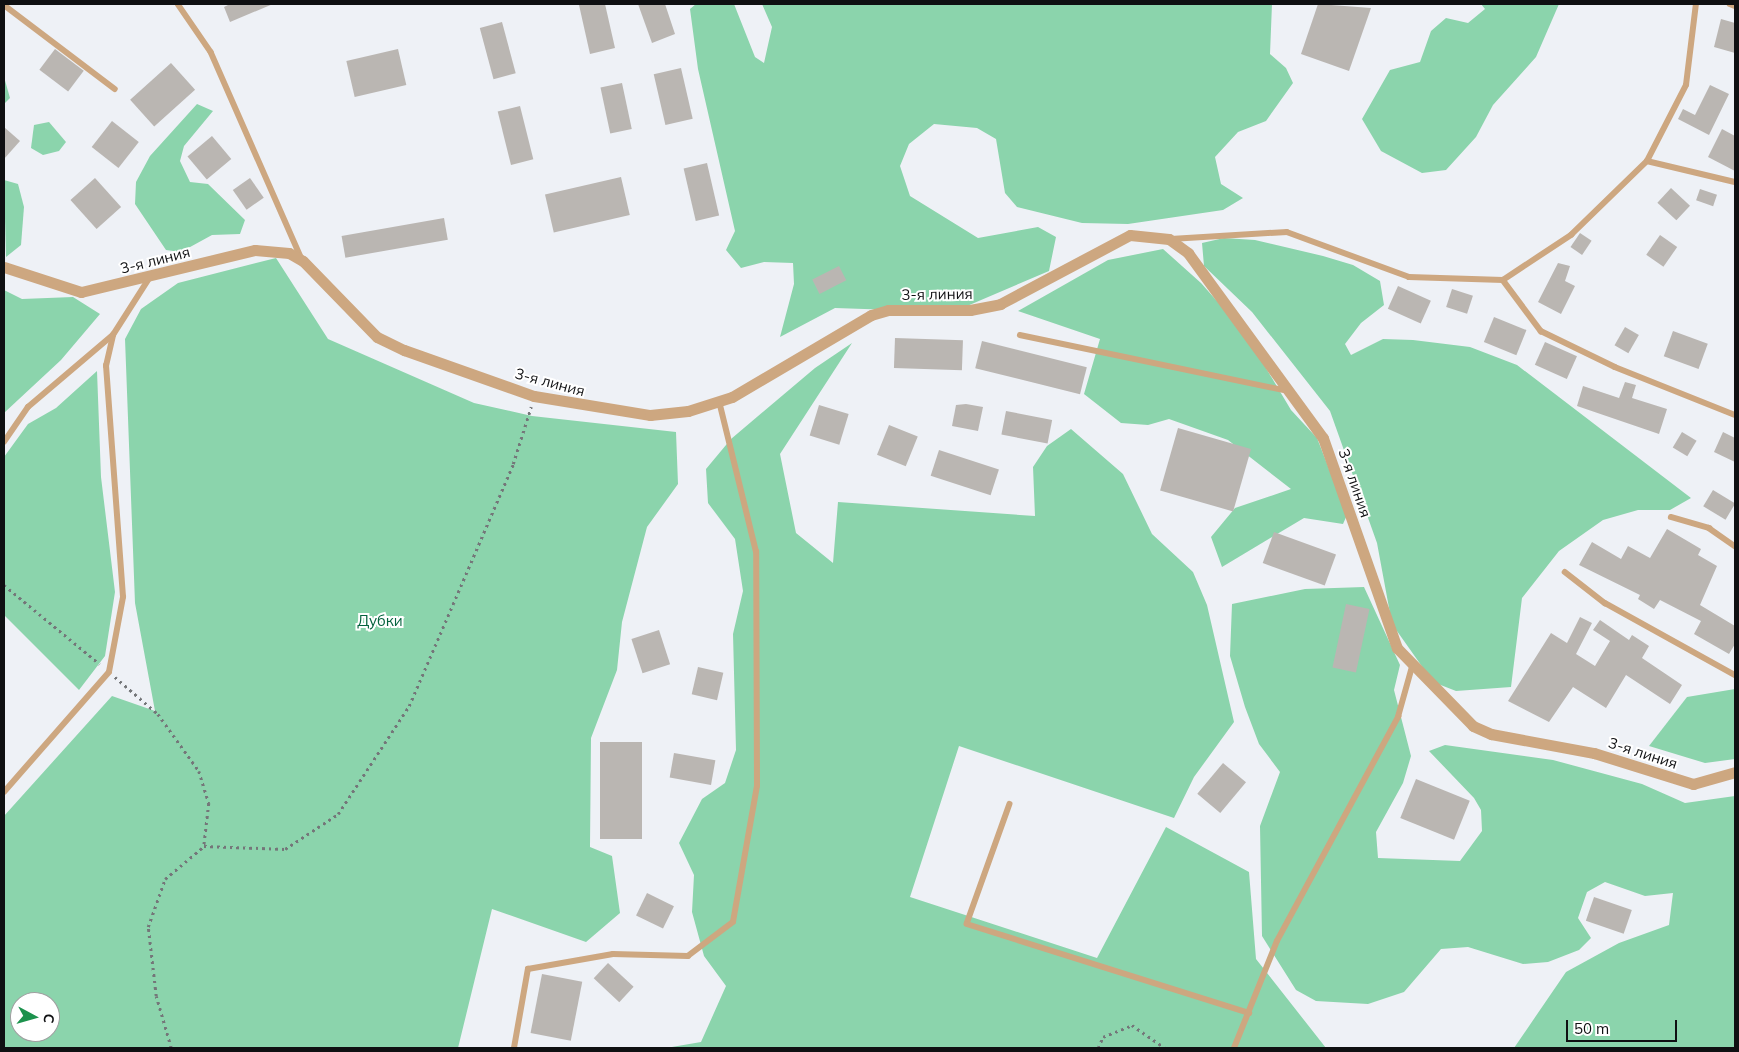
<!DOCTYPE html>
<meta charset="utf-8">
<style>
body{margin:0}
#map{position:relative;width:1739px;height:1052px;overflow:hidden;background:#eef1f6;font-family:Mulish,sans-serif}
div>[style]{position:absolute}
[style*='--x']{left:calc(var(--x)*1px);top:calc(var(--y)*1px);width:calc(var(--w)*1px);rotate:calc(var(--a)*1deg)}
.forest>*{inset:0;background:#8bd4ac}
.building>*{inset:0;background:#bab6b2;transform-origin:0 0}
.path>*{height:2.5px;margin-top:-1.25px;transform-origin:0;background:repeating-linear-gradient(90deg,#747679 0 2.5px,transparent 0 6.5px)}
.service>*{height:5.5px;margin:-2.75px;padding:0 2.75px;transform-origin:2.75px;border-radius:2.75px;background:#cda780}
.minor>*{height:11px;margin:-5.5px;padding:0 5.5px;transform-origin:5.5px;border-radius:5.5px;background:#cda780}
span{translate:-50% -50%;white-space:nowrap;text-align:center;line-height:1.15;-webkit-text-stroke:4px #fff;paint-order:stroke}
.street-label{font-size:15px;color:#0f1012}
.park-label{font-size:15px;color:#05633e}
.frame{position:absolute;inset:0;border:5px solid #0f1012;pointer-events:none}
.north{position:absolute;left:10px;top:992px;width:50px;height:50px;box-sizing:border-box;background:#fff;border:1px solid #9f9fa0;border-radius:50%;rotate:96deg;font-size:14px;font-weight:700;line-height:20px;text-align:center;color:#0f1012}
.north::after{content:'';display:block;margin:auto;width:18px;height:22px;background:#1c924d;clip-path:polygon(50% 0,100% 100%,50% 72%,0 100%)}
.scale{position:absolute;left:1566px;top:1020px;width:111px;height:22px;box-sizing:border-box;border:2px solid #0f1012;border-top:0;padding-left:6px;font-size:15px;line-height:18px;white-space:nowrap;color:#0f1012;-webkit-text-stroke:4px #fff;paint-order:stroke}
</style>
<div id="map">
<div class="forest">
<i style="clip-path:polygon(696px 4px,734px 4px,755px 57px,764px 63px,772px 27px,762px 4px,1272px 4px,1270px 54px,1286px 68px,1293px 83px,1266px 121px,1238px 132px,1215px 157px,1221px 184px,1243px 198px,1223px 210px,1128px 224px,1082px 223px,1017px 207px,1005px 193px,996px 139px,977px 128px,934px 124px,909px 144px,900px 166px,910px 196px,978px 238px,1038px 227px,1056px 237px,1049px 271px,953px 312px,835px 308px,780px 337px,794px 284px,793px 263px,764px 262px,741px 268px,726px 250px,735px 231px,698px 69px,690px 9px)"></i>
<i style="clip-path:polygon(1481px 4px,1559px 4px,1536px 57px,1493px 105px,1476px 137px,1446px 170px,1422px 173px,1381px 151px,1362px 119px,1390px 70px,1420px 62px,1431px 31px,1446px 18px,1468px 23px,1485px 9px)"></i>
<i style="clip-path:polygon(4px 77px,10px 98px,4px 104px)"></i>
<i style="clip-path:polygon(197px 104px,213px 111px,184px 146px,180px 161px,190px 182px,208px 184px,245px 220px,240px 234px,212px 235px,181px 252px,166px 250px,135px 204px,136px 182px,150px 156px)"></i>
<i style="clip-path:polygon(49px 122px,66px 142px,59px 151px,43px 155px,31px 148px,34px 125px)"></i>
<i style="clip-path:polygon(4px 180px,18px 184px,24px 207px,21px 245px,6px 257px)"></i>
<i style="clip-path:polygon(1224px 238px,1255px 240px,1323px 256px,1353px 265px,1380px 281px,1384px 305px,1361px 323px,1345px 344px,1351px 355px,1383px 339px,1413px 340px,1470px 347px,1517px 365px,1691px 498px,1670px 510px,1638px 510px,1603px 520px,1559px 551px,1522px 598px,1511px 687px,1456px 691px,1433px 682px,1392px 624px,1377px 543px,1330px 411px,1252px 312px,1204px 266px,1202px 243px)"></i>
<i style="clip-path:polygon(1163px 249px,1201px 283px,1245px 333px,1291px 410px,1317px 438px,1347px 515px,1343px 524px,1304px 518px,1222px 567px,1211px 537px,1235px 508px,1291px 489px,1228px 440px,1169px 419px,1148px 425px,1121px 423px,1084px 394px,1100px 339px,1018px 311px,1108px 260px)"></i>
<i style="clip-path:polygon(evenodd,276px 258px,328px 339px,474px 403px,532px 416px,676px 432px,678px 484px,647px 527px,622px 622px,617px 670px,591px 738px,590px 847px,612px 856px,620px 913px,586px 942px,492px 909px,458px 1048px,4px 1048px,4px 816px,112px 696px,155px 711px,135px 603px,125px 339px,141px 309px,178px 283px,276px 258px,20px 1002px,50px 1002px,50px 1032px,20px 1032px,20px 1002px)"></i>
<i style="clip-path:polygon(4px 290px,22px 299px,73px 297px,100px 314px,61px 360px,4px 413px)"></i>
<i style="clip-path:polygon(852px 343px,780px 454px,796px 533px,833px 563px,838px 502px,1035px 516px,1033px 467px,1047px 446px,1071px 429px,1123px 474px,1152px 534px,1193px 572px,1207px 605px,1234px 722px,1194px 777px,1174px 818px,959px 746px,910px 897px,1097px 958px,1166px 827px,1249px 872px,1256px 959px,1326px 1048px,666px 1048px,701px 1042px,726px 986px,704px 956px,692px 912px,694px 875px,679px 843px,702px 799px,725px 783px,736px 750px,733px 634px,743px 591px,735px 539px,708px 503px,706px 469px,731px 439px,815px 368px)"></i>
<i style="clip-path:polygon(97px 371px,101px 477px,115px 592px,105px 656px,79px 690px,4px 615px,4px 457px,28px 424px,56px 408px)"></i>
<i style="clip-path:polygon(1364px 587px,1400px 665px,1394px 690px,1411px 756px,1403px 783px,1376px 832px,1378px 858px,1460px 861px,1482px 831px,1481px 810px,1474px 798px,1429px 751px,1445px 745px,1553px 760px,1642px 784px,1685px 803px,1735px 796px,1735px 1048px,1514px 1048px,1566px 972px,1619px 943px,1669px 925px,1673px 893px,1645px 896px,1605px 882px,1587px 892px,1578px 918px,1591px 938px,1579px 950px,1548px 962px,1523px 964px,1468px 947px,1441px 949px,1404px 992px,1368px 1004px,1316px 1001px,1296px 990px,1262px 936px,1260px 826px,1280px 772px,1259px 744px,1245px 707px,1230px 656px,1232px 604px,1305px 589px)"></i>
<i style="clip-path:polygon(1735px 689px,1735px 759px,1705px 763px,1649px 746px,1687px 697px)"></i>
</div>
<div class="building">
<i style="clip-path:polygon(230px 4px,273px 4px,230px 22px,224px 7px)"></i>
<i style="clip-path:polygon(586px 4px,605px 4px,615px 48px,590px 54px,579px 5px)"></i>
<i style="clip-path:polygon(638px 4px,665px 4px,675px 34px,652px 43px)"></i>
<i style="clip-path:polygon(1318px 4px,1371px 8px,1349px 71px,1301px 54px)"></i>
<i style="clip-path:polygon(1721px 19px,1735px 23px,1735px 53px,1714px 47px)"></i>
<i style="left:502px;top:22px;width:53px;height:23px;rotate:75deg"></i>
<i style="left:55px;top:49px;width:36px;height:26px;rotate:37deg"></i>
<i style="left:398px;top:49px;width:37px;height:53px;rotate:77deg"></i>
<i style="left:171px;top:63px;width:36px;height:55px;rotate:48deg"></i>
<i style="left:681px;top:68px;width:52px;height:28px;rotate:77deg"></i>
<i style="left:622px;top:83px;width:47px;height:22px;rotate:78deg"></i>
<i style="clip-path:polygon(1710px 85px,1729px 94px,1709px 135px,1678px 119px,1683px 109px,1695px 115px)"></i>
<i style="left:520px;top:106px;width:55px;height:23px;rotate:76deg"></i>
<i style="left:112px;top:121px;width:34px;height:33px;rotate:38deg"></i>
<i style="clip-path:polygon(4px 127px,20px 141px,4px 159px)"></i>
<i style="clip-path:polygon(1722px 129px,1735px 136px,1735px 171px,1708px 157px)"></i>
<i style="left:212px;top:136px;width:30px;height:32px;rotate:50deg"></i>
<i style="left:707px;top:163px;width:54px;height:24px;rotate:77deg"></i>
<i style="left:621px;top:177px;width:39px;height:78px;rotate:77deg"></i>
<i style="left:95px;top:178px;width:39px;height:33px;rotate:48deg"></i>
<i style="left:250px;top:178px;width:24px;height:21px;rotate:55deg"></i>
<i style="left:1671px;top:188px;width:26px;height:20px;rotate:43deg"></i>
<i style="left:1700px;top:189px;width:18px;height:12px;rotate:19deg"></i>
<i style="left:444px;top:218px;width:22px;height:104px;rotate:80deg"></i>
<i style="left:1580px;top:233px;width:14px;height:17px;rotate:34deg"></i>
<i style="left:1660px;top:235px;width:21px;height:24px;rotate:35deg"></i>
<i style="clip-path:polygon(1558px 263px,1570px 266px,1565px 281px,1575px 286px,1561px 314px,1538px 302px)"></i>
<i style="left:839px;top:266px;width:16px;height:30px;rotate:63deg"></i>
<i style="left:1398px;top:286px;width:36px;height:25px;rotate:24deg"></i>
<i style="left:1452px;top:289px;width:22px;height:19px;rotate:18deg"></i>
<i style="left:1494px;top:317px;width:35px;height:27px;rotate:22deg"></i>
<i style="left:1625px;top:327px;width:16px;height:21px;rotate:30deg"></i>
<i style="left:1673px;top:331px;width:37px;height:27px;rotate:20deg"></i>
<i style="left:895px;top:338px;width:68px;height:30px;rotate:2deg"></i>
<i style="left:982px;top:341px;width:108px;height:28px;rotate:14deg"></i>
<i style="left:1545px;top:342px;width:35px;height:25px;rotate:24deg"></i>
<i style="clip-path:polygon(1625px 382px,1636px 385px,1632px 398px,1667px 409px,1659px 434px,1577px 406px,1583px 386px,1619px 398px)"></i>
<i style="clip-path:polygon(966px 404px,983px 407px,978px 431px,952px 426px,956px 405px)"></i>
<i style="left:819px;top:405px;width:31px;height:32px;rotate:17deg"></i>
<i style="left:1006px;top:411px;width:47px;height:24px;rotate:11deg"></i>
<i style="left:889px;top:425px;width:31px;height:32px;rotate:22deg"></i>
<i style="left:1178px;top:428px;width:76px;height:65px;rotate:16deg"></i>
<i style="left:1682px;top:432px;width:17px;height:18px;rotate:31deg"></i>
<i style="clip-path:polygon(1723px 432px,1735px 438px,1735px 462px,1714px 452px)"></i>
<i style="left:939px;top:450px;width:63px;height:27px;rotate:18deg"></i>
<i style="left:1713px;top:490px;width:26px;height:19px;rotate:31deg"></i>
<i style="clip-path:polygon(1667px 529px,1701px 549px,1698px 555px,1717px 566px,1700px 605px,1735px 626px,1735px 644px,1729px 654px,1694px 634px,1701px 621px,1660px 600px,1654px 609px,1638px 599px,1640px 595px,1579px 565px,1592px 542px,1621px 559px,1628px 546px,1650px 558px)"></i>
<i style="left:1274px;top:532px;width:66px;height:33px;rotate:20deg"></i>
<i style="left:1346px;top:604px;width:24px;height:65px;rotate:12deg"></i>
<i style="clip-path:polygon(1580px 617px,1592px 623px,1576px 654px,1595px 666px,1610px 641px,1593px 630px,1600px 620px,1629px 640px,1632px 635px,1649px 646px,1642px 658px,1682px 685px,1670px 704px,1626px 675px,1606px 708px,1573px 687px,1549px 722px,1508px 701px,1551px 633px,1567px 643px)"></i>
<i style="left:659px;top:630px;width:36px;height:29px;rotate:72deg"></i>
<i style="left:698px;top:667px;width:26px;height:28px;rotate:13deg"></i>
<i style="left:600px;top:742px;width:42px;height:97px"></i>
<i style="left:674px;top:753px;width:42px;height:25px;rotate:10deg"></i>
<i style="left:1223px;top:763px;width:30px;height:40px;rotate:40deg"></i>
<i style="left:1416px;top:779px;width:58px;height:42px;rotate:22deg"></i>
<i style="left:647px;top:893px;width:30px;height:25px;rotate:26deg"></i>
<i style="left:1594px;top:897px;width:40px;height:25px;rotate:19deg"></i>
<i style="left:608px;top:963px;width:35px;height:21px;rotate:43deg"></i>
<i style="left:542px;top:974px;width:41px;height:60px;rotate:11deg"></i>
</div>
<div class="path">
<i style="--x:4;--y:585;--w:124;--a:39.5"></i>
<i style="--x:115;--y:677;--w:57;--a:40.7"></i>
<i style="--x:158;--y:714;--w:70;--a:54.3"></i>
<i style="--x:199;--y:771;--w:34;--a:73"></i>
<i style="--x:209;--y:803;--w:43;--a:96.6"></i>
<i style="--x:171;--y:1048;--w:54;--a:-106.1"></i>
<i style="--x:156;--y:996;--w:69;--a:-96.6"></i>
<i style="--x:148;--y:927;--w:51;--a:-70.5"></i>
<i style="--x:165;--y:879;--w:51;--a:-40.2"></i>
<i style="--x:204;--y:846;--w:81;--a:2.1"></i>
<i style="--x:285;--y:849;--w:64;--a:-33.4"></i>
<i style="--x:338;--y:814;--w:129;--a:-56.7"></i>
<i style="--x:409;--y:706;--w:263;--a:-66.7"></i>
<i style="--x:513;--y:464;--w:60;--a:-72.5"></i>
<i style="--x:1098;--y:1048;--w:12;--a:-66"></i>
<i style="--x:1103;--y:1037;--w:31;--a:-22"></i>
<i style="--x:1132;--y:1025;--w:40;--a:34.9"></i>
</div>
<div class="service">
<i style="--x:178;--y:4;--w:58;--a:55.5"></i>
<i style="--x:211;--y:52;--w:226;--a:66.3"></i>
<i style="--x:1730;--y:4;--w:5;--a:22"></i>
<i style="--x:4;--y:5;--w:139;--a:37.1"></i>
<i style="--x:1647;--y:161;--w:85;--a:-62.8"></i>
<i style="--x:1686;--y:85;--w:82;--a:-83"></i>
<i style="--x:1171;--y:239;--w:116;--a:-3.5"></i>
<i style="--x:1287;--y:232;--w:130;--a:20.2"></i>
<i style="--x:1409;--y:277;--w:94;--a:1.8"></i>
<i style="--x:1503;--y:280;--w:82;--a:-33.5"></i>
<i style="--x:1571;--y:235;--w:106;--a:-44.2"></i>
<i style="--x:1647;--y:161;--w:90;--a:13.4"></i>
<i style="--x:1503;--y:280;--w:64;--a:53.3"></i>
<i style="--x:1541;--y:331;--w:82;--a:25.9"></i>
<i style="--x:1615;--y:367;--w:129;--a:21.8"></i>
<i style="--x:1020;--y:335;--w:273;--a:11.8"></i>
<i style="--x:4;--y:442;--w:42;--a:-55.6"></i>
<i style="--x:28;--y:407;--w:111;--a:-40.3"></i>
<i style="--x:113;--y:335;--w:69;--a:-57.5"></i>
<i style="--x:1671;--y:517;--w:40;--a:16"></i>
<i style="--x:1709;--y:528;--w:32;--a:35"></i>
<i style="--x:1565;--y:572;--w:51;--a:37.8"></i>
<i style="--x:1605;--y:603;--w:149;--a:29"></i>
<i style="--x:4;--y:792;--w:159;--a:-48.8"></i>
<i style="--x:109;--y:672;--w:76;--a:-79.4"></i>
<i style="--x:123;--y:597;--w:232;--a:-94.2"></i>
<i style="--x:106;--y:366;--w:32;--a:-77"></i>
<i style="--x:1010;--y:804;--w:127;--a:109.7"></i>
<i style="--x:967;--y:924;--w:296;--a:17.5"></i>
<i style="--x:514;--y:1048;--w:80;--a:-80"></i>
<i style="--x:528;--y:969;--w:86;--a:-10"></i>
<i style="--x:613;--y:954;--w:75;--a:1.5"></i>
<i style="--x:688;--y:956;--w:56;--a:-37.1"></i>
<i style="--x:733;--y:922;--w:138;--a:-80"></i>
<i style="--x:757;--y:786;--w:234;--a:-90.2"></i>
<i style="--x:756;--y:552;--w:155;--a:-103.8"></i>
<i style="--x:1234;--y:1048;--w:115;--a:-68.1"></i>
<i style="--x:1277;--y:941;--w:255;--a:-61.6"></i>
<i style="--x:1398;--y:717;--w:52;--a:-74.4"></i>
</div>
<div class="minor">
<i style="--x:4;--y:267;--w:81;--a:18"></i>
<i style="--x:81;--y:292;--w:179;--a:-13.6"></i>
<i style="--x:255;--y:250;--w:34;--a:5"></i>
<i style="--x:289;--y:253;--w:16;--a:30"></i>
<i style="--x:303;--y:261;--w:106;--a:45.8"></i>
<i style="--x:377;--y:337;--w:30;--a:26"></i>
<i style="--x:404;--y:350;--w:138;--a:19.5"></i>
<i style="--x:534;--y:396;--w:118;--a:9.3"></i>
<i style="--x:650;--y:415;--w:38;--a:-6"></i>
<i style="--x:688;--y:411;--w:46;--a:-17.7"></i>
<i style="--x:732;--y:397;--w:161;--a:-30.5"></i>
<i style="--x:871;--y:315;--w:18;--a:-16"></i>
<i style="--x:888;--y:310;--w:82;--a:0"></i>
<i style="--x:970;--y:310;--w:31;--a:-11"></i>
<i style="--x:1000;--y:304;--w:147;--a:-28"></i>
<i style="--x:1130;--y:235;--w:39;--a:6"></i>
<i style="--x:1169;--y:239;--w:24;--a:36"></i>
<i style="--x:1188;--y:253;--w:229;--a:53.9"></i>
<i style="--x:1323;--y:438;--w:223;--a:70.6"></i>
<i style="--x:1397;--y:648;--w:109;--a:45.7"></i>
<i style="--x:1473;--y:726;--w:20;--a:24"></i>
<i style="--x:1491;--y:734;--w:105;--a:10.5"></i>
<i style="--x:1594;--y:753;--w:104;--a:17.4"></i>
<i style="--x:1693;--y:784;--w:44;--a:-15.9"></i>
</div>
<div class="street-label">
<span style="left:155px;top:260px;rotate:-14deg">3-я линия</span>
<span style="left:937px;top:294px;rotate:-1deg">3-я линия</span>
<span style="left:550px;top:382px;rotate:15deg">3-я линия</span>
<span style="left:1355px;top:483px;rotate:71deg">3-я линия</span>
<span style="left:1643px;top:753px;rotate:18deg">3-я линия</span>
</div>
<div class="park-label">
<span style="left:380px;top:621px">Дубки</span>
</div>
<div class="frame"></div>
<div class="north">С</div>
<div class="scale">50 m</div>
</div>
